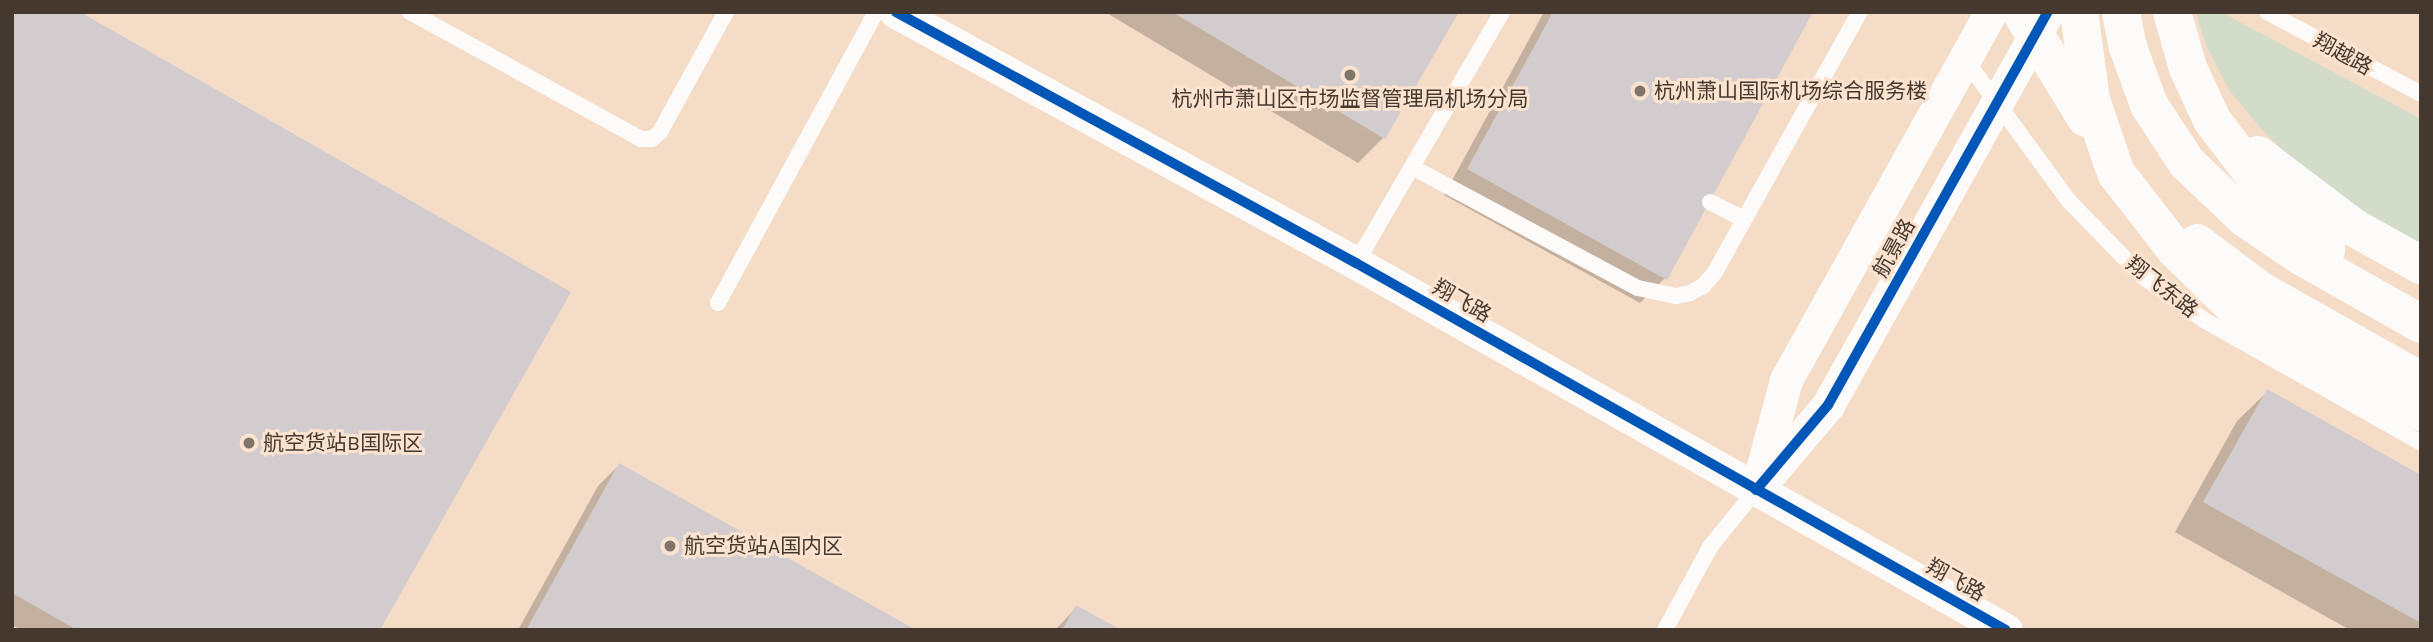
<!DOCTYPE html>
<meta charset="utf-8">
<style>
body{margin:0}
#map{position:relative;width:2433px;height:642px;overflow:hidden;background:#f1e4da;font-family:Karla,"Noto Sans SC",sans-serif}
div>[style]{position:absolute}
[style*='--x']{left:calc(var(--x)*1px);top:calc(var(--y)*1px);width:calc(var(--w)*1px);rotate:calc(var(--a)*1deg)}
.built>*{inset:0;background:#f5dcc7;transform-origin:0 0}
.green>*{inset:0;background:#d2dcc8}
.shadow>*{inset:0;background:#0003}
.building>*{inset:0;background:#d2ccce}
.service>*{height:16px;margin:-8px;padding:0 8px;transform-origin:8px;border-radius:8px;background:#fdfbf9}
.minor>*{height:33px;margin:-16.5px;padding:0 16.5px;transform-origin:16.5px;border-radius:16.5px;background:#fdfbf9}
.secondary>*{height:38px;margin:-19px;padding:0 19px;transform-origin:19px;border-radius:19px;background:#fdfbf9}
.cycleway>*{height:10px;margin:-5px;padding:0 5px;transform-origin:5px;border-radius:5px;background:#0057b8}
.dots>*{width:19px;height:19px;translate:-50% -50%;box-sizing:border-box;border:4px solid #fbe3d0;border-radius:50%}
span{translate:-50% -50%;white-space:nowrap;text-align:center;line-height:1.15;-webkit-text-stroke:6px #fbe3d0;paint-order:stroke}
.street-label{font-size:21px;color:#44382f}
.poi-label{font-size:21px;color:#44382f}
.left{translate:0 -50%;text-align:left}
.frame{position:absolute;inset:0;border:14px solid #44382f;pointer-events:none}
</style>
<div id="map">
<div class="built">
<i style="left:12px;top:12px;width:2409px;height:618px"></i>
</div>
<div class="green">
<i style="clip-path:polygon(2196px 12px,2221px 12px,2421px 119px,2421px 247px,2362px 215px,2298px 166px,2258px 125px,2229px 90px,2205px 43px)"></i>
</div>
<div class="shadow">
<i style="clip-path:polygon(12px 12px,378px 630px,21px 630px,12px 625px)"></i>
<i style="clip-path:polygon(1105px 12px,1457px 12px,1383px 138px,1358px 163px)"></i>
<i style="clip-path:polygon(1544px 12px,1811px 12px,1665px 278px,1640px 303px,1444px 195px)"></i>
<i style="clip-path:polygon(2267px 392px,2421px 477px,2421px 630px,2350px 630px,2175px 532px,2237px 421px)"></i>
<i style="clip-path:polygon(619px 465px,913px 630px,518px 630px,598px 486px)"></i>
<i style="clip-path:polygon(1077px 607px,1117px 630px,1055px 630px)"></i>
</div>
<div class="building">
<i style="clip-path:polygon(12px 12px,80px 12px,571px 292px,380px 630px,77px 630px,12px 593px)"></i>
<i style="clip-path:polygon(1172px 12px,1459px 12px,1385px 139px)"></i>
<i style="clip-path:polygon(1553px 12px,1813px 12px,1667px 280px,1467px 169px)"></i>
<i style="clip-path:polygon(2267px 389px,2421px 475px,2421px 623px,2203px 502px)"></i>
<i style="clip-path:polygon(619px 463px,916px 630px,526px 630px)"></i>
<i style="clip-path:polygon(1076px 605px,1121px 630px,1062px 630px)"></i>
</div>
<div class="service">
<i style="--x:410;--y:12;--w:264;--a:28.8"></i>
<i style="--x:641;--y:139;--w:11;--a:0"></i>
<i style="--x:652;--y:139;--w:11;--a:-41"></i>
<i style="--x:660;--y:132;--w:137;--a:-61.2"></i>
<i style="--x:2267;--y:12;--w:174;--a:28"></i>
<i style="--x:1965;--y:59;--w:176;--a:53.8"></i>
<i style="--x:2069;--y:201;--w:105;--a:45.8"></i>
<i style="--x:2142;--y:276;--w:76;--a:35.4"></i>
<i style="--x:2204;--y:320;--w:249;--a:29.5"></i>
<i style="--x:1412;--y:167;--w:256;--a:28.2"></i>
<i style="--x:1638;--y:288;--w:39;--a:12"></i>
<i style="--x:1676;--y:296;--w:14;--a:-12"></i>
<i style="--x:1690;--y:293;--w:15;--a:-28"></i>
<i style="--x:1703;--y:286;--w:18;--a:-49"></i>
<i style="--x:1715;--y:272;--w:298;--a:-60.9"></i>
<i style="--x:1710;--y:202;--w:38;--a:27"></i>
<i style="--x:1356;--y:263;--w:290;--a:-59.8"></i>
<i style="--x:718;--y:303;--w:331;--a:-61.5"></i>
<i style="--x:1665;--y:630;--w:94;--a:-61.5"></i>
<i style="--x:1710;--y:547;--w:73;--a:-51.1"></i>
</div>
<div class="minor">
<i style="--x:896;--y:12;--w:524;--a:28.62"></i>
<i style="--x:1356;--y:263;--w:746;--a:29.45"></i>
<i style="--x:1759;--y:481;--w:105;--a:-75"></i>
<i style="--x:1786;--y:380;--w:421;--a:-60.9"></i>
<i style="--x:1756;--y:490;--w:111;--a:-49.7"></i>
<i style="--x:1828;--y:405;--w:450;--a:-60.8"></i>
</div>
<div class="secondary">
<i style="--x:2021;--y:12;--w:124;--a:58.5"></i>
<i style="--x:2079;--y:12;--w:89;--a:82.2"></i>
<i style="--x:2091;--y:100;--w:77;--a:71.1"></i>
<i style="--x:2116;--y:173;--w:98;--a:52.1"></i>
<i style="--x:2176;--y:250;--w:80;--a:44.5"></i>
<i style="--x:2233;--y:306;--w:216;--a:29.4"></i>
<i style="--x:2121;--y:12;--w:36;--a:79"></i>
<i style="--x:2128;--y:47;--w:62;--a:70.1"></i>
<i style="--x:2149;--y:105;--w:69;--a:56.8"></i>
<i style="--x:2187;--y:163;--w:80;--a:43.5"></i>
<i style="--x:2245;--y:218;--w:68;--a:34.2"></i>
<i style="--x:2301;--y:256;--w:138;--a:29.5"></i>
<i style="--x:2172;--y:12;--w:58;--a:74.1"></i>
<i style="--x:2188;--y:68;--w:57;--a:65.2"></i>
<i style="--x:2212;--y:120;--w:104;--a:52.8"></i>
<i style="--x:2275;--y:203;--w:69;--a:42"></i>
<i style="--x:2258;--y:155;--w:119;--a:37.2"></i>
<i style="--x:2353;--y:227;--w:78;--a:29.2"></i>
<i style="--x:2197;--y:243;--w:80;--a:36.9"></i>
<i style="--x:2261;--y:291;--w:184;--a:29.4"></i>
</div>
<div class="cycleway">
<i style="--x:896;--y:12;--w:524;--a:28.62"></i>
<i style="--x:1356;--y:263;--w:746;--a:29.45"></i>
<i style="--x:1756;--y:490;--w:111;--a:-49.7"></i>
<i style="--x:1828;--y:405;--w:450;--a:-60.8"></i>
</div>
<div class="dots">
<i style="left:1350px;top:75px;background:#81746b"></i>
<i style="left:1640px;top:91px;background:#81746b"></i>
<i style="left:249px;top:443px;background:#81746b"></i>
<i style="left:670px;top:546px;background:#81746b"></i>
</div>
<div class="street-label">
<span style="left:2343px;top:54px;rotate:29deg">翔越路</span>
<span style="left:1894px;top:248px;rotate:-61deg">航景路</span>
<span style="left:2162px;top:287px;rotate:38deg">翔飞东路</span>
<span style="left:1462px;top:301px;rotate:30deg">翔飞路</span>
<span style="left:1956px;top:580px;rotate:29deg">翔飞路</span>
</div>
<div class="poi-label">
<span class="left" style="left:1654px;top:91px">杭州萧山国际机场综合服务楼</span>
<span style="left:1350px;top:99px">杭州市萧山区市场监督管理局机场分局</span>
<span class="left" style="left:263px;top:443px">航空货站B国际区</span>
<span class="left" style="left:684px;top:546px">航空货站A国内区</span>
</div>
<div class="frame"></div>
</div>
